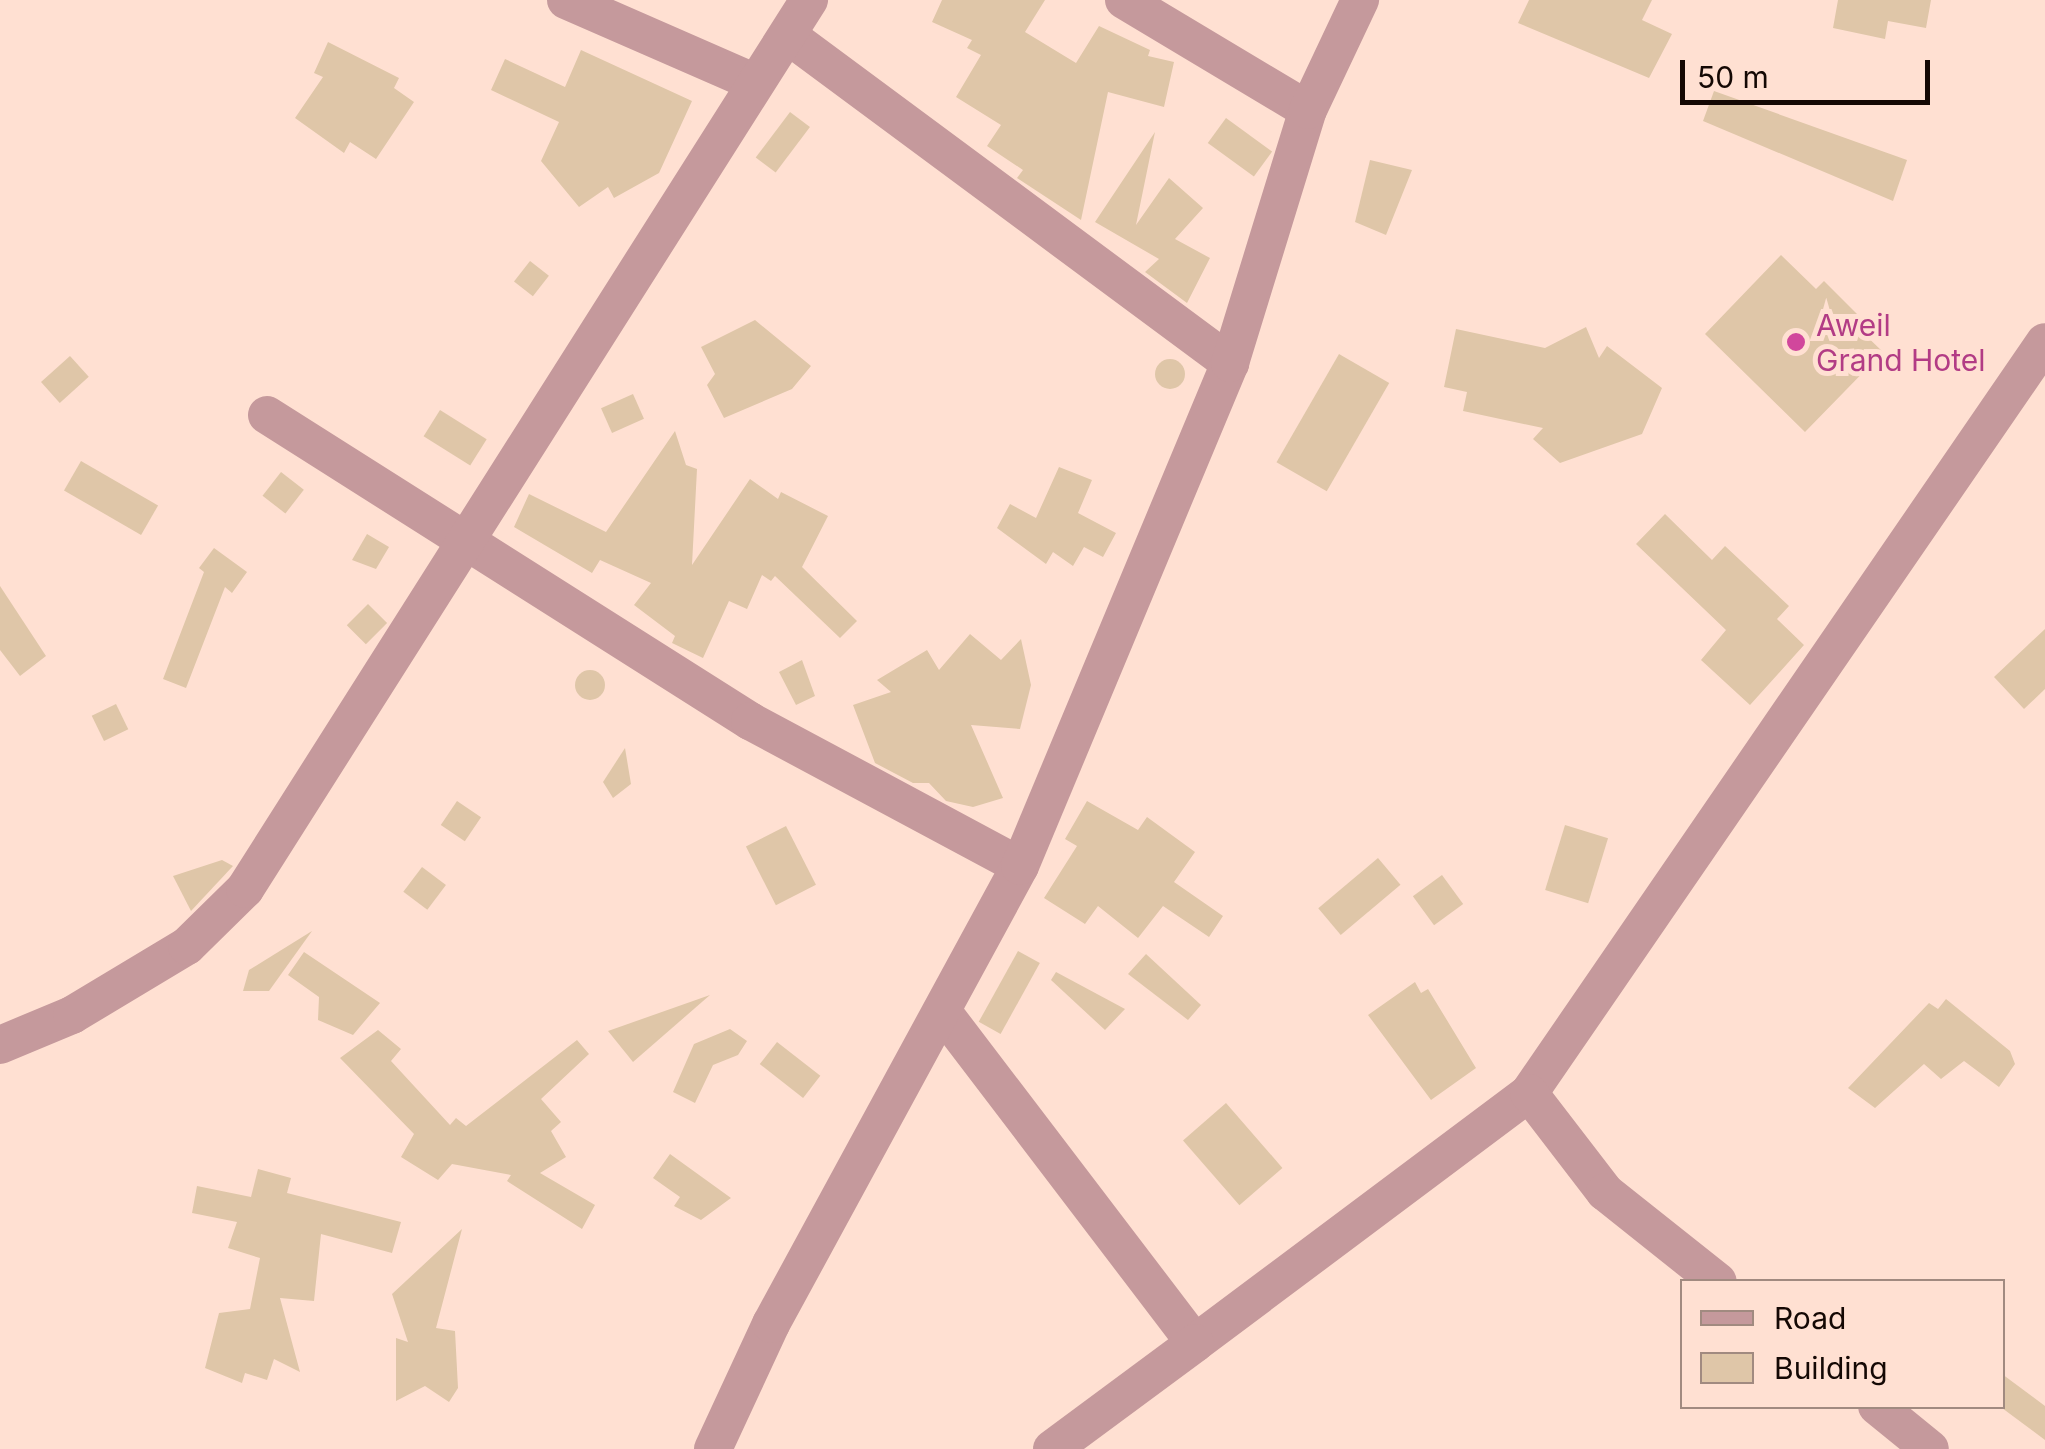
<!DOCTYPE html>
<style>
body{margin:0}
#map{position:relative;width:2045px;height:1449px;overflow:hidden;background:#ffe0d2;font-family:Inter,sans-serif}
div>[style]{position:absolute}
[style*='--x']{left:calc(var(--x)*1px);top:calc(var(--y)*1px);width:calc(var(--w)*1px);rotate:calc(var(--a)*1deg)}
.building>*{inset:0;background:#dfc6a8;transform-origin:0 0}
.round{border-radius:50%}
.street>*{height:38px;margin:-19px;padding:0 19px;transform-origin:19px;border-radius:19px;background:#c5999c}
.dots>*{width:28px;height:28px;translate:-50% -50%;box-sizing:border-box;border:5px solid #ffe0d2;border-radius:50%}
span{translate:-50% -50%;white-space:nowrap;text-align:center;line-height:1.15;-webkit-text-stroke:10px #ffe0d2;paint-order:stroke}
.hotel-label{font-size:30px;color:#b23c85}
.left{translate:0 -50%;text-align:left}
.legend{position:absolute;left:1680px;top:1279px;width:325px;height:130px;box-sizing:border-box;background:#ffe0d2;border:2px solid #a18a80;margin:0;padding:12px 18px;list-style:none;font-size:30px;color:#140804}
.legend li{display:flex;align-items:center;gap:20px;height:50px}
.legend b{width:50px;border:2px solid #a18a80}
.scale{position:absolute;left:1680px;top:60px;width:250px;height:45px;box-sizing:border-box;border:5px solid #140804;border-top:0;padding-left:12px;font-size:30px;line-height:35px;white-space:nowrap;color:#140804;-webkit-text-stroke:8px #ffe0d2;paint-order:stroke}
</style>
<div id="map">
<div class="building">
<i style="clip-path:polygon(942px 0,1045px 0,1025px 32px,1076px 63px,1099px 26px,1150px 50px,1148px 56px,1174px 62px,1164px 107px,1108px 92px,1081px 220px,1017px 178px,1023px 170px,987px 146px,1001px 125px,956px 97px,981px 55px,967px 48px,972px 40px,932px 22px)"></i>
<i style="clip-path:polygon(1529px 0,1652px 0,1642px 20px,1672px 34px,1649px 78px,1518px 23px)"></i>
<i style="clip-path:polygon(1838px 0,1931px 0,1926px 28px,1888px 21px,1885px 39px,1833px 28px)"></i>
<i style="clip-path:polygon(328px 42px,399px 78px,394px 88px,414px 102px,376px 159px,350px 142px,344px 153px,295px 118px,323px 77px,314px 73px)"></i>
<i style="clip-path:polygon(581px 50px,692px 101px,659px 173px,614px 198px,608px 187px,579px 207px,541px 161px,559px 122px,491px 90px,505px 59px,565px 87px)"></i>
<i style="clip-path:polygon(1714px 91px,1907px 160px,1893px 201px,1703px 121px)"></i>
<i style="left:790px;top:112px;width:25px;height:57px;rotate:37deg"></i>
<i style="left:1226px;top:118px;width:57px;height:31px;rotate:36deg"></i>
<i style="clip-path:polygon(1155px 132px,1136px 225px,1169px 178px,1203px 208px,1175px 239px,1210px 258px,1187px 303px,1145px 272px,1159px 259px,1095px 222px)"></i>
<i style="clip-path:polygon(1370px 160px,1412px 170px,1386px 235px,1355px 222px)"></i>
<i style="clip-path:polygon(1781px 255px,1816px 289px,1824px 281px,1863px 320px,1856px 326px,1883px 352px,1805px 432px,1705px 334px)"></i>
<i style="left:530px;top:261px;width:24px;height:26px;rotate:38deg"></i>
<i style="clip-path:polygon(755px 320px,811px 366px,792px 389px,724px 418px,707px 385px,715px 374px,701px 347px)"></i>
<i style="clip-path:polygon(1586px 327px,1599px 358px,1607px 346px,1662px 388px,1642px 434px,1560px 463px,1533px 439px,1543px 428px,1463px 411px,1467px 392px,1444px 387px,1456px 329px,1545px 348px)"></i>
<i style="left:1339px;top:354px;width:58px;height:125px;rotate:30deg"></i>
<i style="left:70px;top:356px;width:28px;height:39px;rotate:48deg"></i>
<i class="round" style="left:1155px;top:359px;width:30px;height:30px"></i>
<i style="left:633px;top:394px;width:27px;height:35px;rotate:66deg"></i>
<i style="left:440px;top:410px;width:55px;height:31px;rotate:32deg"></i>
<i style="clip-path:polygon(675px 431px,686px 465px,697px 469px,692px 565px,750px 479px,778px 499px,781px 492px,828px 516px,802px 567px,857px 621px,840px 638px,775px 576px,771px 581px,762px 575px,747px 609px,729px 601px,703px 658px,672px 643px,675px 636px,634px 605px,651px 583px,600px 560px,592px 573px,514px 527px,529px 494px,606px 532px)"></i>
<i style="left:81px;top:461px;width:89px;height:34px;rotate:30deg"></i>
<i style="clip-path:polygon(1059px 467px,1092px 480px,1078px 513px,1116px 533px,1103px 557px,1084px 547px,1073px 566px,1053px 552px,1046px 564px,997px 528px,1010px 504px,1036px 518px)"></i>
<i style="left:281px;top:472px;width:29px;height:30px;rotate:38deg"></i>
<i style="clip-path:polygon(1665px 514px,1712px 560px,1725px 546px,1789px 606px,1777px 619px,1804px 645px,1750px 705px,1701px 660px,1726px 630px,1636px 544px)"></i>
<i style="clip-path:polygon(367px 534px,389px 547px,376px 569px,352px 560px)"></i>
<i style="clip-path:polygon(214px 548px,247px 572px,232px 593px,225px 587px,186px 688px,163px 679px,204px 572px,199px 568px)"></i>
<i style="clip-path:polygon(0 586px,46px 656px,20px 676px,0 650px)"></i>
<i style="left:368px;top:604px;width:27px;height:30px;rotate:45deg"></i>
<i style="clip-path:polygon(2045px 629px,2045px 689px,2024px 709px,1994px 677px)"></i>
<i style="clip-path:polygon(970px 634px,1001px 660px,1021px 639px,1031px 685px,1020px 729px,971px 725px,1003px 798px,973px 807px,946px 801px,929px 783px,913px 783px,875px 763px,853px 705px,891px 692px,877px 680px,927px 650px,939px 670px)"></i>
<i style="clip-path:polygon(802px 660px,815px 696px,796px 705px,779px 672px)"></i>
<i class="round" style="left:575px;top:670px;width:30px;height:30px"></i>
<i style="left:116px;top:704px;width:28px;height:27px;rotate:64deg"></i>
<i style="clip-path:polygon(625px 748px,631px 784px,613px 798px,603px 782px)"></i>
<i style="left:457px;top:801px;width:29px;height:29px;rotate:34deg"></i>
<i style="clip-path:polygon(1087px 801px,1138px 830px,1147px 817px,1195px 852px,1174px 882px,1223px 916px,1209px 937px,1163px 906px,1138px 938px,1098px 906px,1085px 924px,1044px 898px,1077px 846px,1065px 839px)"></i>
<i style="left:1565px;top:825px;width:45px;height:68px;rotate:17deg"></i>
<i style="left:786px;top:826px;width:66px;height:45px;rotate:63deg"></i>
<i style="left:1378px;top:858px;width:35px;height:78px;rotate:50deg"></i>
<i style="clip-path:polygon(222px 860px,233px 866px,191px 911px,173px 876px)"></i>
<i style="left:422px;top:867px;width:30px;height:31px;rotate:37deg"></i>
<i style="left:1442px;top:875px;width:36px;height:36px;rotate:54deg"></i>
<i style="clip-path:polygon(312px 931px,269px 991px,243px 991px,249px 970px)"></i>
<i style="left:1018px;top:951px;width:25px;height:81px;rotate:29deg"></i>
<i style="clip-path:polygon(304px 952px,380px 1003px,353px 1035px,318px 1020px,319px 997px,288px 975px)"></i>
<i style="clip-path:polygon(1146px 954px,1201px 1005px,1188px 1020px,1128px 974px)"></i>
<i style="clip-path:polygon(1056px 972px,1125px 1009px,1105px 1030px,1051px 980px)"></i>
<i style="clip-path:polygon(1415px 982px,1421px 993px,1428px 989px,1476px 1068px,1431px 1100px,1368px 1015px)"></i>
<i style="clip-path:polygon(710px 995px,633px 1062px,608px 1031px)"></i>
<i style="clip-path:polygon(1946px 999px,2010px 1051px,2015px 1064px,1999px 1087px,1964px 1061px,1941px 1079px,1924px 1064px,1875px 1108px,1848px 1088px,1929px 1003px,1938px 1009px)"></i>
<i style="clip-path:polygon(730px 1029px,747px 1041px,738px 1055px,713px 1065px,695px 1103px,673px 1092px,694px 1044px)"></i>
<i style="clip-path:polygon(378px 1030px,401px 1049px,391px 1061px,450px 1125px,456px 1118px,466px 1126px,577px 1040px,589px 1054px,541px 1099px,561px 1122px,551px 1131px,566px 1157px,540px 1173px,595px 1205px,582px 1229px,507px 1181px,511px 1175px,452px 1164px,438px 1180px,401px 1157px,414px 1134px,340px 1058px)"></i>
<i style="left:777px;top:1042px;width:55px;height:28px;rotate:38deg"></i>
<i style="left:1226px;top:1103px;width:86px;height:57px;rotate:49deg"></i>
<i style="clip-path:polygon(670px 1154px,731px 1198px,701px 1220px,674px 1206px,680px 1197px,653px 1178px)"></i>
<i style="clip-path:polygon(258px 1169px,291px 1178px,287px 1193px,401px 1222px,392px 1253px,321px 1234px,314px 1301px,280px 1298px,300px 1372px,274px 1359px,267px 1380px,245px 1373px,242px 1383px,205px 1368px,219px 1313px,250px 1309px,260px 1258px,228px 1248px,237px 1222px,192px 1213px,197px 1186px,251px 1197px)"></i>
<i style="clip-path:polygon(462px 1229px,436px 1328px,455px 1331px,458px 1388px,449px 1402px,425px 1386px,396px 1401px,396px 1338px,408px 1342px,392px 1294px)"></i>
<i style="clip-path:polygon(2002px 1374px,2045px 1406px,2045px 1440px,2002px 1408px)"></i>
</div>
<div class="street">
<i style="--x:566;--y:0;--w:205;--a:23.6"></i>
<i style="--x:1124;--y:0;--w:214;--a:30.9"></i>
<i style="--x:790;--y:37;--w:548;--a:36.54"></i>
<i style="--x:267;--y:415;--w:572;--a:32.36"></i>
<i style="--x:750;--y:721;--w:306;--a:28.2"></i>
<i style="--x:942;--y:1011;--w:417;--a:52.7"></i>
<i style="--x:1195;--y:1343;--w:417;--a:-36.8"></i>
<i style="--x:1529;--y:1093;--w:911;--a:-55.51"></i>
<i style="--x:0;--y:1045;--w:78;--a:-22.6"></i>
<i style="--x:72;--y:1015;--w:134;--a:-31"></i>
<i style="--x:187;--y:946;--w:81;--a:-44.5"></i>
<i style="--x:245;--y:889;--w:1053;--a:-57.61"></i>
<i style="--x:1529;--y:1093;--w:125;--a:52.5"></i>
<i style="--x:1605;--y:1192;--w:144;--a:38.5"></i>
<i style="--x:1877;--y:1406;--w:68;--a:39.1"></i>
<i style="--x:713;--y:1449;--w:138;--a:-65.1"></i>
<i style="--x:771;--y:1324;--w:521;--a:-61.47"></i>
<i style="--x:1020;--y:866;--w:545;--a:-67.34"></i>
<i style="--x:1230;--y:363;--w:265;--a:-72.9"></i>
<i style="--x:1308;--y:110;--w:122;--a:-64.7"></i>
<i style="--x:1052;--y:1449;--w:178;--a:-36.5"></i>
</div>
<div class="dots">
<i style="left:1796px;top:342px;background:#d1479c"></i>
</div>
<div class="hotel-label">
<span class="left" style="left:1816px;top:342px">Aweil<br>Grand Hotel</span>
</div>
<ul class="legend">
<li><b style="height:12px;background:#c5999c"></b>Road</li>
<li><b style="height:28px;background:#dfc6a8"></b>Building</li>
</ul>
<div class="scale">50 m</div>
</div>
